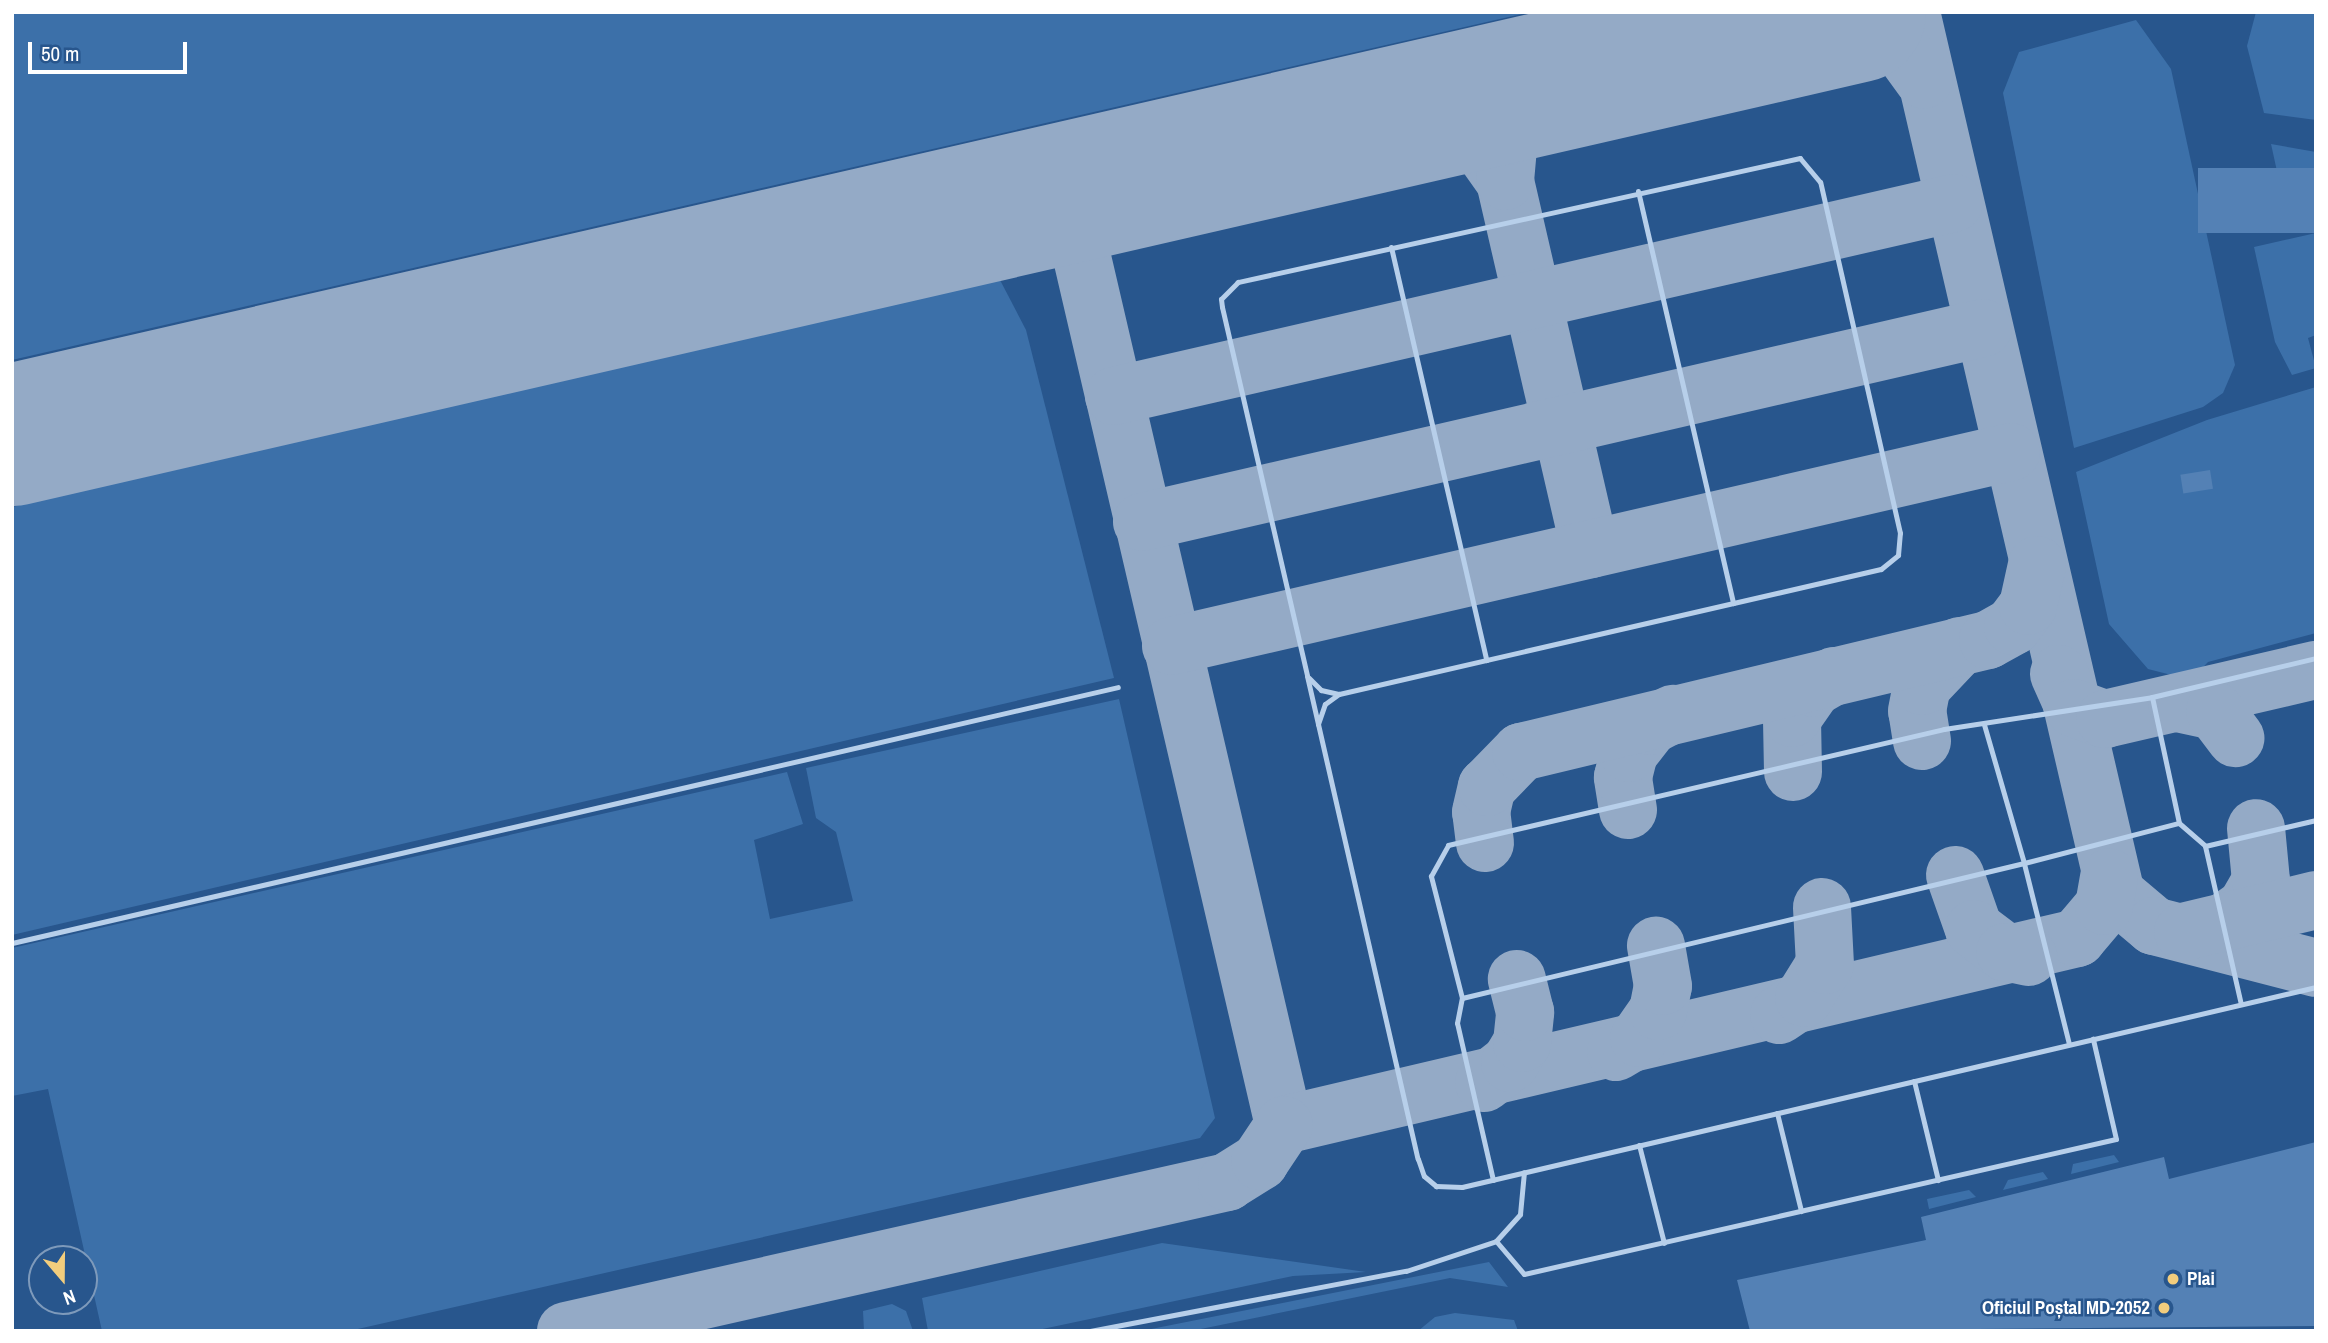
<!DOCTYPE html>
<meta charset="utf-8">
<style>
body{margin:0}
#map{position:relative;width:2328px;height:1343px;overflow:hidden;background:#28568d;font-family:"Archivo Narrow",sans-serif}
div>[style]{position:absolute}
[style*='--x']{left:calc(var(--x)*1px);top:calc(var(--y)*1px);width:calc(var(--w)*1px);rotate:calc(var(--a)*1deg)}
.green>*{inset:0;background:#3c70a9}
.taxiway>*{height:58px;margin:-29px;padding:0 29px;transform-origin:29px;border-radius:29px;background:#94aac6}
.runway>*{height:142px;margin:-71px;padding:0 71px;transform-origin:71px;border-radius:71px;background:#94aac6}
.building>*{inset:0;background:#5481b5;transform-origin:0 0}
.lane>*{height:5px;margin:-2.5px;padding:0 2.5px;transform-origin:2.5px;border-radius:2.5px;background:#b7cfea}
.dots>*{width:19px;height:19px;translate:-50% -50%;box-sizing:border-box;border:4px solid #28568d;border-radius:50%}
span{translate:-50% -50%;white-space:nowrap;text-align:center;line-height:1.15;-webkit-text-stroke:5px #28568d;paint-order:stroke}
.poi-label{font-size:19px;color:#fff;font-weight:700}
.left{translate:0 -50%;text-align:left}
.right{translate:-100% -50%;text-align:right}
.frame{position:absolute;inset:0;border:14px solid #fff;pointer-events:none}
.north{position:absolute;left:28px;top:1245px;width:70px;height:70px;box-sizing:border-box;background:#28568d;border:2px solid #7e9abb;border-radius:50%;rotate:160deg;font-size:19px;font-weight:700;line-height:28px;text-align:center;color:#fff}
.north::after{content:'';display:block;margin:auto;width:24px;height:32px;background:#f2cd7d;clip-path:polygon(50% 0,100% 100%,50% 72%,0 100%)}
.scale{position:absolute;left:28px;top:42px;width:159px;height:32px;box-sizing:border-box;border:4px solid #fff;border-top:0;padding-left:9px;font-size:21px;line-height:24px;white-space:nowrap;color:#fff;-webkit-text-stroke:5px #28568d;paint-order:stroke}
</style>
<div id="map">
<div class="green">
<i style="clip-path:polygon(12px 12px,1530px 12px,12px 360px)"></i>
<i style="clip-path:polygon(2256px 12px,2316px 12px,2316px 120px,2264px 113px,2247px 46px)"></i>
<i style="clip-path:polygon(2136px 20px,2171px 69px,2235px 365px,2223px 393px,2203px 407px,2074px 448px,2003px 93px,2019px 52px)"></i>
<i style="clip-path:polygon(2271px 144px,2316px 152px,2316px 168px,2278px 176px)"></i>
<i style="clip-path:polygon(2316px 233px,2316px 335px,2308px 338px,2316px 368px,2292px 375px,2275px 342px,2254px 247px)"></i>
<i style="clip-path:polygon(1000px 280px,1026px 330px,1114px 678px,12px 935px,12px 507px)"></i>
<i style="clip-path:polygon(2316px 387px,2316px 633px,2208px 662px,2191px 680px,2148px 669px,2109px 624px,2076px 472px,2207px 420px)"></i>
<i style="clip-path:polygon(1119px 699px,1215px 1118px,1200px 1138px,349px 1331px,102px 1331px,48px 1089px,12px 1096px,12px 948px,787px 772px,803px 824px,754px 840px,770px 919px,853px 901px,836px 832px,816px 818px,806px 768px)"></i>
<i style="clip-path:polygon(2114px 1155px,2119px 1162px,2071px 1174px,2073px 1164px)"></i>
<i style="clip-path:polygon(2043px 1172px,2048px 1179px,2003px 1190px,2008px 1180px)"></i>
<i style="clip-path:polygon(1969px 1190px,1976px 1197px,1929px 1209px,1927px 1199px)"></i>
<i style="clip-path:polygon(1162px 1243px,1366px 1272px,1293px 1276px,1033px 1331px,928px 1331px,922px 1298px)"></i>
<i style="clip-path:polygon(1489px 1262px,1508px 1287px,1450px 1278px,1191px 1331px,1141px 1331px)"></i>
<i style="clip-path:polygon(892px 1304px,906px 1311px,913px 1331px,864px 1331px,863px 1311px)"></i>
<i style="clip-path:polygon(1455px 1313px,1514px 1320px,1518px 1331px,1418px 1331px,1435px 1317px)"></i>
</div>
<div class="taxiway">
<i style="--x:1911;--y:12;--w:906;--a:76.92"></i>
<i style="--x:2116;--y:894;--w:50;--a:40.1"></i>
<i style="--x:2154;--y:926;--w:167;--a:14.5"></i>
<i style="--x:1820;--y:20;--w:36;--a:2"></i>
<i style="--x:1856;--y:21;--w:35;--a:18"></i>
<i style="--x:1889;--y:32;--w:59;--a:53.9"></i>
<i style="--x:1410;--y:114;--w:67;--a:19.2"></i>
<i style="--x:1473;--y:136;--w:55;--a:54.6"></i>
<i style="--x:1505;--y:181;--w:378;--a:77"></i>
<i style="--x:1505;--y:181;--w:45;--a:-84.9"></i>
<i style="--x:1509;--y:136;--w:31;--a:-61"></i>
<i style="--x:1524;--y:109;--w:62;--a:-32.4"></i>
<i style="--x:1067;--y:193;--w:957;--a:76.89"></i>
<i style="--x:1284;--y:1125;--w:815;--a:-13.27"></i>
<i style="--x:2077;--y:938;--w:42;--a:-49.8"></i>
<i style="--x:2104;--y:906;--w:29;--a:-80"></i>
<i style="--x:1114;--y:396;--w:862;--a:-12.94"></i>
<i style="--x:1142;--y:522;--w:863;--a:-12.99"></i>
<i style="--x:1171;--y:646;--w:862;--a:-13"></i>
<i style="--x:2059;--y:674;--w:37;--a:66"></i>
<i style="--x:2074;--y:708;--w:33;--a:20"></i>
<i style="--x:2105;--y:719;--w:217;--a:-13.1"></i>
<i style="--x:2177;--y:703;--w:39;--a:12"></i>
<i style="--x:2215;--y:711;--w:34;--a:53"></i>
<i style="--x:1922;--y:741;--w:30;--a:-99"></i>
<i style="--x:1917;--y:711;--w:25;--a:-79"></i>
<i style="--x:1922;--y:686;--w:55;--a:-46.5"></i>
<i style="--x:1793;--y:772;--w:54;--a:-91.1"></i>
<i style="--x:1792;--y:718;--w:37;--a:-55"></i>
<i style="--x:1813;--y:688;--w:24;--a:-30"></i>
<i style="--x:1628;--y:810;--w:33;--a:-99"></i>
<i style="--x:1623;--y:777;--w:25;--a:-76"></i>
<i style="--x:1629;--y:753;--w:34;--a:-52"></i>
<i style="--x:1650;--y:726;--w:26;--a:-28"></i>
<i style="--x:1485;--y:843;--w:31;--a:-97"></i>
<i style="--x:1481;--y:812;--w:26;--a:-77"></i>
<i style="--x:1487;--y:787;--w:49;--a:-45.8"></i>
<i style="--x:1521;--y:752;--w:480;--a:-13.5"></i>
<i style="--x:1988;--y:640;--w:29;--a:-29"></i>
<i style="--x:2013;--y:626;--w:25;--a:-53"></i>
<i style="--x:2028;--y:606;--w:42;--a:-77.6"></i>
<i style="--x:1955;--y:875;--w:57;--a:70.6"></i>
<i style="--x:1974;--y:929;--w:39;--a:37"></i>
<i style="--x:2005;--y:952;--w:24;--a:12"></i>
<i style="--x:2226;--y:921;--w:24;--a:-35"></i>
<i style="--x:2246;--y:907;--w:30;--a:-60"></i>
<i style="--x:2261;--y:881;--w:53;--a:-95.4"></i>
<i style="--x:2183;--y:932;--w:137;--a:-13.5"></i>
<i style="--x:1779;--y:1015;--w:30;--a:-34"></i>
<i style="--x:1804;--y:998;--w:39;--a:-58"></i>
<i style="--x:1825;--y:965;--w:58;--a:-93"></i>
<i style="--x:1616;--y:1052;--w:27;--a:-31"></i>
<i style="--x:1639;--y:1038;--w:33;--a:-55"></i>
<i style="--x:1658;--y:1011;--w:25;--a:-79"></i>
<i style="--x:1663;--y:986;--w:41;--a:-99.9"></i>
<i style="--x:1484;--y:1083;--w:33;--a:-38"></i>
<i style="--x:1510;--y:1063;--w:23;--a:-59"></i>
<i style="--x:1522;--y:1043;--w:31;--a:-84"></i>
<i style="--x:1525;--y:1012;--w:34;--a:-104"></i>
<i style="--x:566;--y:1331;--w:678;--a:-12.7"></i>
<i style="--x:1227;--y:1182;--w:39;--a:-32"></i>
<i style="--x:1260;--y:1161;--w:43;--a:-56.3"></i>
</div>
<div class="runway">
<i style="--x:12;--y:435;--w:1891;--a:-12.93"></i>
</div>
<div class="building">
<i style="left:2316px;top:168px;width:65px;height:118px;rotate:90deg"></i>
<i style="left:2210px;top:470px;width:19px;height:30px;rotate:81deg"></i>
<i style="clip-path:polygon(2316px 1142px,2316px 1326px,1750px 1331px,1737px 1280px,1926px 1240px,1921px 1217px,2164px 1157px,2169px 1179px)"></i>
</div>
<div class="lane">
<i style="--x:1638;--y:191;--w:423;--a:77"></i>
<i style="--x:1391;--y:247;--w:424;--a:77"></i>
<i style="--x:1309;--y:678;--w:17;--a:45"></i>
<i style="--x:1321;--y:690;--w:18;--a:13"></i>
<i style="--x:2152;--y:697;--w:129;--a:77.9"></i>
<i style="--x:2179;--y:823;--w:35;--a:41"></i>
<i style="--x:2205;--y:846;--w:162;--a:77.2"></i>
<i style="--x:1318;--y:724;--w:21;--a:-71"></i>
<i style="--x:1325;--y:704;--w:17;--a:-36"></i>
<i style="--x:1339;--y:694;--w:556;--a:-12.99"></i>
<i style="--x:1881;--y:569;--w:22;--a:-39"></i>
<i style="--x:1898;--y:555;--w:22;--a:-85"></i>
<i style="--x:1900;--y:533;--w:360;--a:-102.8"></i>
<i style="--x:1820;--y:182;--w:31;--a:-130"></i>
<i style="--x:1800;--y:158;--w:576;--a:167.56"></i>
<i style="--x:1238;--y:282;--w:24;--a:135"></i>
<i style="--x:1221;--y:299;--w:8;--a:83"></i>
<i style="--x:1222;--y:307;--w:379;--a:77"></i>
<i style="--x:1307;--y:676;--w:49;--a:77.1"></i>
<i style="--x:1318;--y:724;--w:446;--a:77.1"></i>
<i style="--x:1418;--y:1159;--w:18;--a:71"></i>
<i style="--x:1424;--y:1176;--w:16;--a:40"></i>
<i style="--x:1436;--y:1186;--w:26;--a:2"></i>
<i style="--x:1462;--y:1187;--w:877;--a:-13.18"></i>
<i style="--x:2205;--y:846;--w:114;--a:-13.2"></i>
<i style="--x:12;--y:943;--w:1135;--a:-13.03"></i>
<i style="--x:1462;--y:998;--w:578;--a:-13.51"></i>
<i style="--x:2024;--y:863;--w:145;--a:-106.1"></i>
<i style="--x:2069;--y:1044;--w:187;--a:-104"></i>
<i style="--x:2024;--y:863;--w:160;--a:-14.5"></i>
<i style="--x:1914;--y:1081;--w:102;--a:76.4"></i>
<i style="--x:1777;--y:1113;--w:101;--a:76.2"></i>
<i style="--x:1639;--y:1145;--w:101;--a:75.7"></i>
<i style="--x:1493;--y:1180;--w:161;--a:-102.9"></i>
<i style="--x:1457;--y:1023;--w:25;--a:-79"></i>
<i style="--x:1462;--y:998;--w:126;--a:-104.3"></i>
<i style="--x:1431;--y:876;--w:35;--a:-61"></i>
<i style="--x:1448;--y:845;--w:509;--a:-13.16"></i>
<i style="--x:1944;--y:729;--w:210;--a:-8.7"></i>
<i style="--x:2152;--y:697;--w:169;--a:-13.4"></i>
<i style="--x:1496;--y:1241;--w:43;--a:49.7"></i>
<i style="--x:1524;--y:1274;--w:607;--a:-12.85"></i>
<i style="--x:2116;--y:1139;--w:103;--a:-103"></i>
<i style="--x:1090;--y:1331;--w:322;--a:-10.8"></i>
<i style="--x:1406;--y:1271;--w:95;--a:-18.4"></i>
<i style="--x:1496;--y:1241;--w:36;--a:-48"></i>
<i style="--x:1520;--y:1214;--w:42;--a:-84.6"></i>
</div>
<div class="dots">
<i style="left:2173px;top:1279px;background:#f2cd7d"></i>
<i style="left:2164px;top:1308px;background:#f2cd7d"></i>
</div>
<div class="poi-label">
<span class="left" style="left:2187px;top:1279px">Plai</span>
<span class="right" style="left:2150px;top:1308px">Oficiul Poștal MD-2052</span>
</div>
<div class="frame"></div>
<div class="north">N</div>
<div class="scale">50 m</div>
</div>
